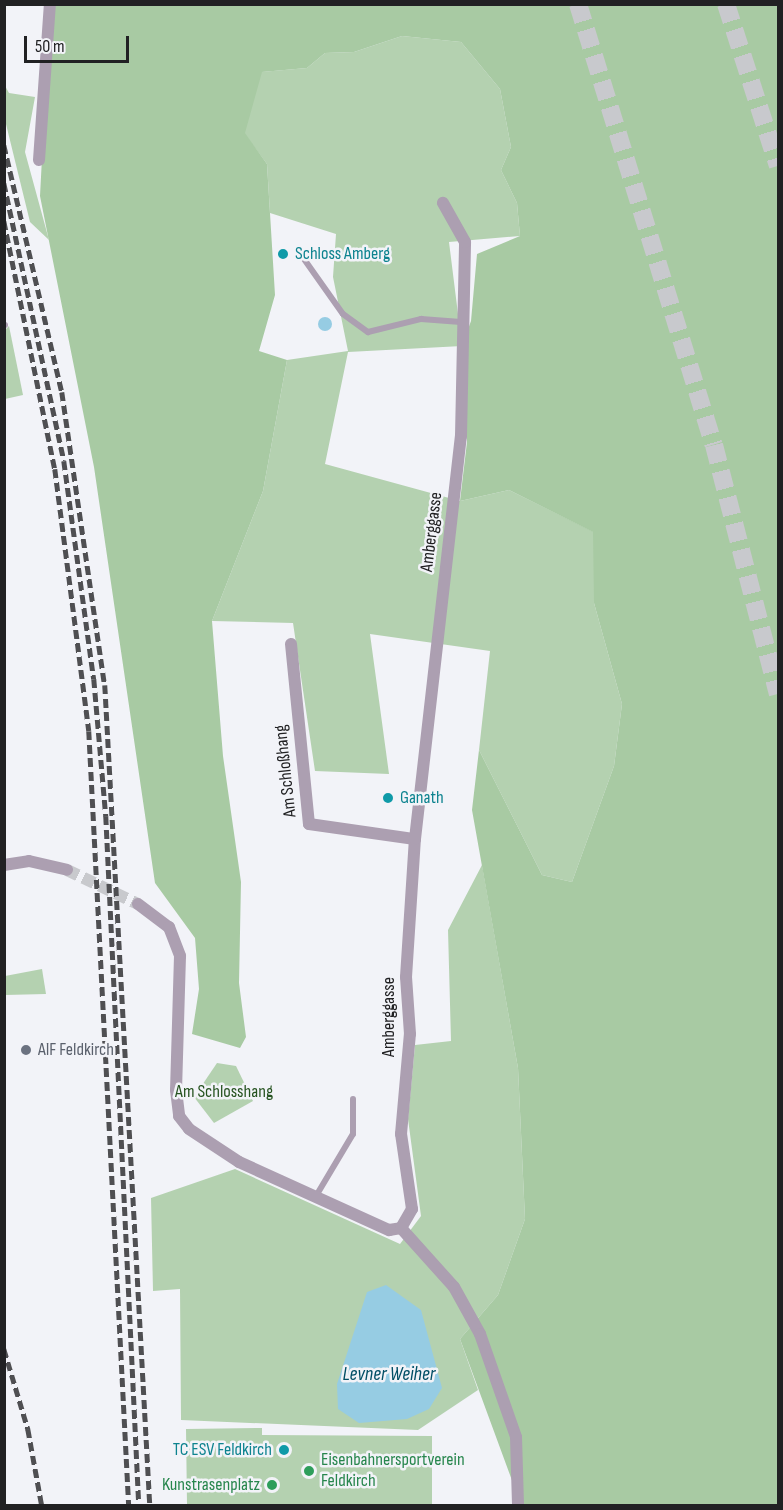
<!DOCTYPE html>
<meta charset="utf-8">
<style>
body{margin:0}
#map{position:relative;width:783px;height:1510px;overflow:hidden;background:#f2f3f8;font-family:"Sofia Sans Condensed",sans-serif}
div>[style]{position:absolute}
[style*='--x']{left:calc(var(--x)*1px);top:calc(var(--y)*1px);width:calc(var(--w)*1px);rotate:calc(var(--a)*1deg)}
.green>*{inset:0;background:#b4d1b0}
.forest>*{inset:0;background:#a8caa3}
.water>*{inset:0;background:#96cce3}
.round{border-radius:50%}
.minor-tunnel>*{height:12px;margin-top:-6px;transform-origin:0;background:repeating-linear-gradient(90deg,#c8c9cd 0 12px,transparent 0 18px)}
.motorway-tunnel>*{height:18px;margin-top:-9px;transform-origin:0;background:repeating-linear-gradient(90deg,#c8c9cd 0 18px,transparent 0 27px)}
.service>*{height:6px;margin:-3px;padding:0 3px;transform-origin:3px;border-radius:3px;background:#ac9fb1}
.minor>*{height:12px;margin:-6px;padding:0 6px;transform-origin:6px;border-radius:6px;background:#ac9fb1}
.rail>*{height:4.5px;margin-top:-2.25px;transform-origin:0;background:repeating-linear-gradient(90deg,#4f4f52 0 9px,transparent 0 13.5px)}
.dots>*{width:16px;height:16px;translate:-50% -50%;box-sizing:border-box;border:3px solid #f2f3f8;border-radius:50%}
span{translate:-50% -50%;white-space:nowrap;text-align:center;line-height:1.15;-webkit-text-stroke:5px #f2f3f8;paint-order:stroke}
.culture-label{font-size:18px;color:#0d838f}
.left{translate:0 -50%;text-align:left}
.right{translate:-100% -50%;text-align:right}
.street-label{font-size:18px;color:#212123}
.worship-label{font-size:18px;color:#5b616d}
.park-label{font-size:18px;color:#265320}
.leisure-label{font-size:18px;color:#27864d}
.water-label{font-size:20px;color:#004e65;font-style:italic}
.frame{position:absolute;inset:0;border:6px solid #212123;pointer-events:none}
.scale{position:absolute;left:24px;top:36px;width:105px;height:27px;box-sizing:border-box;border:3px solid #212123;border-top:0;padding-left:8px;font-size:18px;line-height:21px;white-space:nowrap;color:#212123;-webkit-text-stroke:4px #f2f3f8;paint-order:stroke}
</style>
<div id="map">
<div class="green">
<i style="clip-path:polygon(402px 36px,461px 42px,500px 89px,511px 147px,501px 170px,517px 203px,520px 236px,449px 242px,462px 346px,348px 352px,325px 464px,460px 501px,509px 490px,594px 532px,594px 603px,622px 704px,614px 766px,572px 882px,542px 875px,479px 750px,490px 651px,370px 634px,389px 774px,315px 771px,293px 623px,212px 621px,263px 491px,287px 360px,348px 351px,333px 277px,336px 234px,270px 213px,267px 164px,244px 133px,261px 72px,307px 68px,325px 53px,354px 52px)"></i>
<i style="clip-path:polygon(4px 84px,9px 93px,35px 97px,25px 152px,49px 240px,30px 222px,5px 120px)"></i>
<i style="clip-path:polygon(9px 326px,23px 395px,5px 399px,5px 330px)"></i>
<i style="clip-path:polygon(482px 865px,518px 1068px,525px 1219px,498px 1295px,460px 1339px,478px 1390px,418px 1430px,181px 1420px,180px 1289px,153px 1291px,151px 1198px,235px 1169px,400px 1244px,421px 1216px,408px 1119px,415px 1045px,451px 1041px,448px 930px)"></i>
<i style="clip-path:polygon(42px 969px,46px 994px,5px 995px,5px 976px)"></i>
<i style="clip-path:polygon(217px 1063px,236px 1066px,253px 1101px,214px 1123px,194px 1097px)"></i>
<i style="clip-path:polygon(262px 1428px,262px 1435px,432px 1436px,432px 1505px,187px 1505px,186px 1429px)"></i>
</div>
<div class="forest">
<i style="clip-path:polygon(50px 5px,778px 5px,778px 1505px,521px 1505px,460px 1339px,498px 1295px,525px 1219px,518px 1068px,472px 810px,479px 750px,542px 875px,572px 882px,614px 766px,622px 704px,594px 603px,593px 532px,509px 490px,460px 501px,467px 442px,462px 346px,471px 321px,477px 254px,520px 236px,517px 203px,501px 170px,511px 147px,500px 89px,461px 42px,402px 36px,354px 52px,325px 53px,307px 68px,262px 72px,245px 133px,267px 164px,275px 295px,259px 351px,287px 360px,263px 491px,212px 621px,223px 756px,241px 882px,239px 983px,246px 1037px,240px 1048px,192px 1034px,199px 989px,195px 938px,155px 883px,94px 467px,40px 196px)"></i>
</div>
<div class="water">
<i class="round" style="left:318px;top:317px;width:14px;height:14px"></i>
<i style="clip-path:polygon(386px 1285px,421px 1310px,442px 1388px,429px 1409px,407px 1419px,359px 1423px,338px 1409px,337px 1384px,367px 1292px)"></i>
</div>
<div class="minor-tunnel">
<i style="--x:67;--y:870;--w:79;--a:25.6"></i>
</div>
<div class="motorway-tunnel">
<i style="--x:578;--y:4;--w:461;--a:72.9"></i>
<i style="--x:714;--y:445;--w:257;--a:75.6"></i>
<i style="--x:726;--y:4;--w:170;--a:72.2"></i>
</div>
<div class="service">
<i style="--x:304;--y:259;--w:67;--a:54.7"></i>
<i style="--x:343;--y:314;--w:31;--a:36"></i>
<i style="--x:368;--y:332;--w:55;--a:-13.8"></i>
<i style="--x:421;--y:319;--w:40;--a:4.3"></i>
<i style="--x:4;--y:325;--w:1;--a:0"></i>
<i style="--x:316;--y:1196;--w:72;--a:-59.2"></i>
<i style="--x:353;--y:1134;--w:35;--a:-90"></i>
</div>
<div class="minor">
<i style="--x:39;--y:160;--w:156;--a:-86"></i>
<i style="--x:291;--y:644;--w:181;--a:84.3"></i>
<i style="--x:309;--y:824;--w:107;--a:8.1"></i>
<i style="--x:4;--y:865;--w:25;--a:-9"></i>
<i style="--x:29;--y:861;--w:39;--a:13"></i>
<i style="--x:138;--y:904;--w:39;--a:37"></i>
<i style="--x:169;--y:927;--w:31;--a:69"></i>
<i style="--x:180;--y:956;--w:134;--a:91.7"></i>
<i style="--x:176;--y:1090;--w:26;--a:83"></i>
<i style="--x:179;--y:1116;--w:16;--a:52"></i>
<i style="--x:189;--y:1129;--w:60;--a:33.4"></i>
<i style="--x:239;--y:1162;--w:165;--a:24.4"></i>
<i style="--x:389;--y:1230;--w:12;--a:-9"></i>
<i style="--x:401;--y:1228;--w:22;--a:-60"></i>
<i style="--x:412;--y:1209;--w:76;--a:-98.3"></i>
<i style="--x:401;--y:1134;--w:100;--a:-84.9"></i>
<i style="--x:410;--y:1034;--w:57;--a:-94"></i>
<i style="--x:406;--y:977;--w:138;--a:-86.3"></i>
<i style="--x:415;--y:839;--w:406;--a:-83.5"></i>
<i style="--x:461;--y:436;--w:194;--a:-88.8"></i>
<i style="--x:465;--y:242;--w:45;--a:-119.4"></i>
<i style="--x:401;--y:1228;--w:79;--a:48.1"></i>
<i style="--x:454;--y:1287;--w:54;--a:61"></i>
<i style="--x:480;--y:1334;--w:109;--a:70.7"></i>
<i style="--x:516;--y:1437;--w:69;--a:88.3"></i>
</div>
<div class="rail">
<i style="--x:4;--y:145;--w:254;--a:76.8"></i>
<i style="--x:62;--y:392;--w:296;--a:81.7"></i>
<i style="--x:105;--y:685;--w:822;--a:86.86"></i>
<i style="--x:4;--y:183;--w:284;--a:77.8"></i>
<i style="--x:64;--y:461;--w:220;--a:82.2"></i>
<i style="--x:94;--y:679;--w:138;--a:85"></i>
<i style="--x:106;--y:816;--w:691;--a:87.26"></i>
<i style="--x:4;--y:221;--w:253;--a:78.4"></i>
<i style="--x:55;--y:469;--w:264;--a:82.6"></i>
<i style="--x:89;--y:731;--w:776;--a:87.05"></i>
<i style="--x:4;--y:1349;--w:84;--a:73.3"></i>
<i style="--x:28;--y:1429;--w:78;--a:79.7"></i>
</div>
<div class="dots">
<i style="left:283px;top:254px;background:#0f9aa8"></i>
<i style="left:388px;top:798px;background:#0f9aa8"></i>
<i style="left:26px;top:1050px;background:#6b7280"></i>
<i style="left:284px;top:1450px;background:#0f9aa8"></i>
<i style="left:309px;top:1471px;background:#2e9e5b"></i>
<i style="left:272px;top:1485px;background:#2e9e5b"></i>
</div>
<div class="culture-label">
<span class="left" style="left:295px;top:254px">Schloss Amberg</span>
<span class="left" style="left:400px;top:798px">Ganath</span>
<span class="right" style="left:272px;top:1450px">TC ESV Feldkirch</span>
</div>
<div class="street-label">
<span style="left:432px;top:532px;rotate:-83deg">Amberggasse</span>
<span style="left:286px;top:771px;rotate:-96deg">Am Schloßhang</span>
<span style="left:389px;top:1017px;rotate:-90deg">Amberggasse</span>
</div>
<div class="worship-label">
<span class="left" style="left:38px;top:1050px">AIF Feldkirch</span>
</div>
<div class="park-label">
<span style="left:224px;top:1092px">Am Schlosshang</span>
</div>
<div class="leisure-label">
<span class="left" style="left:321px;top:1471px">Eisenbahnersportverein<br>Feldkirch</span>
<span class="right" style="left:260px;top:1485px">Kunstrasenplatz</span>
</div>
<div class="water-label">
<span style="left:389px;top:1374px">Levner Weiher</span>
</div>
<div class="frame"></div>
<div class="scale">50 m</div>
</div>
